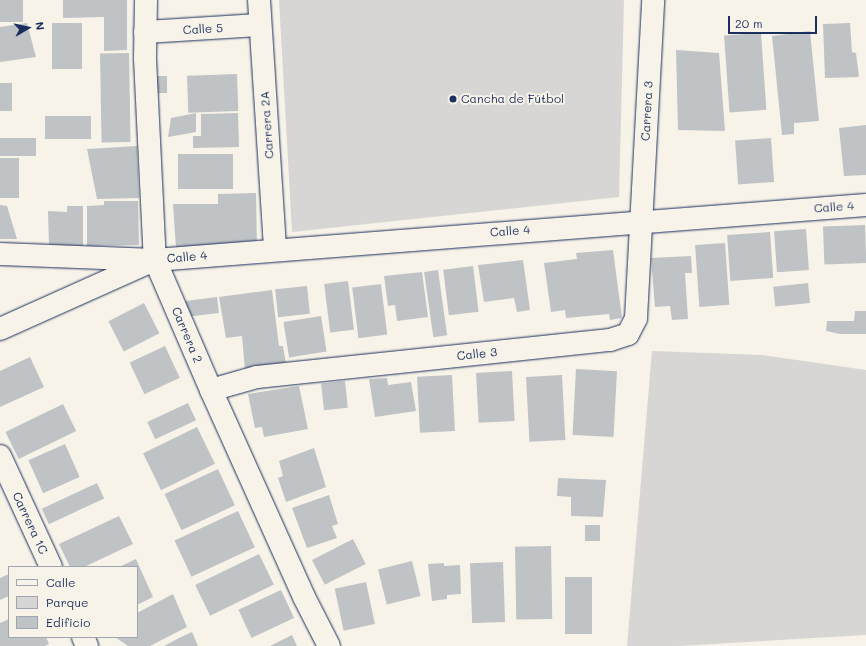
<!DOCTYPE html>
<meta charset="utf-8">
<style>
body{margin:0}
#map{position:relative;width:866px;height:646px;overflow:hidden;background:#f7f3e8;font-family:Mali,sans-serif}
div>[style]{position:absolute}
[style*='--x']{left:calc(var(--x)*1px);top:calc(var(--y)*1px);width:calc(var(--w)*1px);rotate:calc(var(--a)*1deg)}
.green>*{inset:0;background:#d7d6d4}
.building>*{inset:0;background:#c0c3c5;transform-origin:0 0}
.roads{filter:drop-shadow(0 0 1px #1b2f5e) drop-shadow(0 0 1px #1b2f5e)}
.street>*{height:22px;margin:-11px;padding:0 11px;transform-origin:11px;border-radius:11px;background:#f7f3e8}
.dots>*{width:11px;height:11px;translate:-50% -50%;box-sizing:border-box;border:2px solid #f7f3e8;border-radius:50%}
span{translate:-50% -50%;white-space:nowrap;text-align:center;line-height:1.15;-webkit-text-stroke:4px #f7f3e8;paint-order:stroke}
.street-label{font-size:12px;color:#1b2f5e}
.poi-label{font-size:12px;color:#1b2f5e}
.left{translate:0 -50%;text-align:left}
.legend{position:absolute;left:8px;top:566px;width:130px;height:72px;box-sizing:border-box;background:#f7f3e8;border:1px solid #9fa5b1;margin:0;padding:5px 7px;list-style:none;font-size:12px;color:#1b2f5e}
.legend li{display:flex;align-items:center;gap:8px;height:20px}
.legend b{width:20px;border:1px solid #9fa5b1}
.north{position:absolute;left:8px;top:8px;width:40px;height:40px;-webkit-text-stroke:3px #f7f3e8;paint-order:stroke;rotate:81deg;font-size:11px;font-weight:700;line-height:16px;text-align:center;color:#1b2f5e}
.north::after{content:'';display:block;margin:auto;width:14px;height:18px;background:#1b2f5e;clip-path:polygon(50% 0,100% 100%,50% 72%,0 100%)}
.scale{position:absolute;left:728px;top:16px;width:89px;height:18px;box-sizing:border-box;border:2px solid #1b2f5e;border-top:0;padding-left:5px;font-size:12px;line-height:14px;white-space:nowrap;color:#1b2f5e;-webkit-text-stroke:3px #f7f3e8;paint-order:stroke}
</style>
<div id="map">
<div class="green">
<i style="clip-path:polygon(279px 0,624px 0,619px 197px,292px 232px)"></i>
<i style="clip-path:polygon(652px 351px,762px 355px,866px 370px,866px 635px,679px 646px,627px 646px)"></i>
</div>
<div class="building">
<i style="left:0;top:0;width:23px;height:22px"></i>
<i style="clip-path:polygon(63px 0,127px 0,127px 50px,104px 51px,104px 17px,63px 18px)"></i>
<i style="clip-path:polygon(27px 23px,36px 57px,0 62px,0 27px)"></i>
<i style="left:52px;top:23px;width:30px;height:46px"></i>
<i style="clip-path:polygon(850px 23px,852px 52px,856px 53px,859px 77px,825px 78px,823px 24px)"></i>
<i style="clip-path:polygon(810px 31px,819px 121px,794px 123px,794px 134px,782px 135px,772px 36px)"></i>
<i style="left:761px;top:33px;width:77px;height:37px;rotate:86deg"></i>
<i style="clip-path:polygon(676px 50px,719px 53px,725px 131px,678px 130px)"></i>
<i style="left:129px;top:53px;width:89px;height:29px;rotate:89deg"></i>
<i style="left:237px;top:74px;width:37px;height:50px;rotate:88deg"></i>
<i style="left:153px;top:76px;width:14px;height:17px"></i>
<i style="left:0;top:83px;width:12px;height:28px"></i>
<i style="clip-path:polygon(196px 113px,196px 132px,168px 137px,171px 118px)"></i>
<i style="clip-path:polygon(238px 113px,239px 147px,193px 148px,193px 136px,201px 136px,201px 114px)"></i>
<i style="left:91px;top:116px;width:23px;height:46px;rotate:90deg"></i>
<i style="clip-path:polygon(866px 125px,866px 175px,844px 176px,839px 128px)"></i>
<i style="left:0;top:138px;width:36px;height:18px"></i>
<i style="left:771px;top:138px;width:44px;height:36px;rotate:86deg"></i>
<i style="clip-path:polygon(137px 146px,139px 198px,97px 199px,87px 149px)"></i>
<i style="left:233px;top:154px;width:35px;height:55px;rotate:90deg"></i>
<i style="left:0;top:158px;width:19px;height:40px"></i>
<i style="clip-path:polygon(256px 193px,257px 247px,176px 248px,173px 204px,218px 204px,218px 194px)"></i>
<i style="clip-path:polygon(104px 201px,138px 201px,139px 245px,87px 246px,87px 206px,104px 205px)"></i>
<i style="clip-path:polygon(0 205px,7px 206px,17px 239px,0 239px)"></i>
<i style="clip-path:polygon(67px 206px,83px 206px,83px 246px,49px 247px,48px 211px,67px 212px)"></i>
<i style="left:865px;top:225px;width:38px;height:42px;rotate:88deg"></i>
<i style="left:806px;top:229px;width:41px;height:32px;rotate:86deg"></i>
<i style="left:770px;top:232px;width:46px;height:43px;rotate:86deg"></i>
<i style="left:725px;top:243px;width:62px;height:30px;rotate:86deg"></i>
<i style="clip-path:polygon(613px 250px,622px 318px,610px 320px,609px 314px,566px 318px,565px 310px,551px 312px,544px 263px,577px 259px,576px 253px)"></i>
<i style="clip-path:polygon(691px 256px,692px 273px,685px 273px,688px 319px,672px 320px,670px 306px,655px 307px,651px 258px)"></i>
<i style="clip-path:polygon(523px 260px,530px 310px,517px 312px,514px 298px,484px 302px,478px 265px)"></i>
<i style="left:473px;top:266px;width:46px;height:30px;rotate:83deg"></i>
<i style="left:438px;top:270px;width:66px;height:14px;rotate:82deg"></i>
<i style="clip-path:polygon(422px 272px,428px 317px,397px 321px,395px 305px,388px 306px,384px 276px)"></i>
<i style="left:348px;top:281px;width:49px;height:24px;rotate:83deg"></i>
<i style="left:808px;top:283px;width:20px;height:35px;rotate:84deg"></i>
<i style="left:381px;top:284px;width:51px;height:29px;rotate:83deg"></i>
<i style="left:307px;top:286px;width:28px;height:32px;rotate:84deg"></i>
<i style="clip-path:polygon(272px 290px,279px 346px,283px 346px,286px 364px,245px 370px,242px 336px,226px 338px,219px 297px)"></i>
<i style="left:217px;top:297px;width:16px;height:32px;rotate:83deg"></i>
<i style="left:144px;top:303px;width:34px;height:40px;rotate:63deg"></i>
<i style="clip-path:polygon(855px 311px,866px 311px,866px 334px,840px 334px,826px 331px,827px 321px,854px 321px)"></i>
<i style="left:321px;top:316px;width:36px;height:38px;rotate:81deg"></i>
<i style="left:165px;top:346px;width:35px;height:39px;rotate:65deg"></i>
<i style="clip-path:polygon(30px 357px,44px 387px,0 407px,0 371px)"></i>
<i style="left:576px;top:369px;width:41px;height:66px;rotate:3deg"></i>
<i style="left:512px;top:371px;width:50px;height:36px;rotate:87deg"></i>
<i style="left:452px;top:375px;width:56px;height:35px;rotate:87deg"></i>
<i style="left:562px;top:375px;width:65px;height:36px;rotate:87deg"></i>
<i style="clip-path:polygon(387px 378px,388px 385px,411px 382px,416px 411px,375px 417px,369px 379px)"></i>
<i style="left:345px;top:381px;width:27px;height:24px;rotate:84deg"></i>
<i style="clip-path:polygon(299px 386px,308px 429px,264px 437px,262px 427px,255px 428px,248px 394px)"></i>
<i style="left:188px;top:403px;width:19px;height:45px;rotate:65deg"></i>
<i style="left:63px;top:404px;width:30px;height:64px;rotate:64deg"></i>
<i style="left:197px;top:427px;width:41px;height:60px;rotate:64deg"></i>
<i style="left:65px;top:444px;width:36px;height:40px;rotate:66deg"></i>
<i style="clip-path:polygon(314px 448px,326px 487px,286px 502px,278px 478px,283px 476px,279px 461px)"></i>
<i style="left:218px;top:469px;width:40px;height:59px;rotate:65deg"></i>
<i style="clip-path:polygon(558px 478px,606px 480px,603px 517px,571px 516px,571px 497px,557px 496px)"></i>
<i style="left:97px;top:483px;width:17px;height:61px;rotate:65deg"></i>
<i style="clip-path:polygon(329px 495px,338px 524px,332px 526px,337px 538px,307px 548px,292px 508px)"></i>
<i style="left:238px;top:511px;width:40px;height:70px;rotate:65deg"></i>
<i style="clip-path:polygon(119px 516px,133px 544px,84px 567px,70px 567px,59px 544px)"></i>
<i style="left:585px;top:525px;width:15px;height:16px"></i>
<i style="left:353px;top:539px;width:28px;height:46px;rotate:63deg"></i>
<i style="left:551px;top:546px;width:73px;height:36px;rotate:89deg"></i>
<i style="left:259px;top:554px;width:34px;height:71px;rotate:64deg"></i>
<i style="clip-path:polygon(136px 559px,153px 597px,137px 605px,137px 567px,119px 567px)"></i>
<i style="left:412px;top:561px;width:36px;height:35px;rotate:76deg"></i>
<i style="left:503px;top:562px;width:60px;height:33px;rotate:88deg"></i>
<i style="clip-path:polygon(444px 563px,444px 566px,460px 565px,461px 594px,447px 595px,447px 599px,432px 601px,428px 564px)"></i>
<i style="clip-path:polygon(9px 574px,9px 596px,0 600px,0 578px)"></i>
<i style="left:565px;top:577px;width:27px;height:57px"></i>
<i style="left:366px;top:582px;width:43px;height:32px;rotate:78deg"></i>
<i style="left:281px;top:590px;width:31px;height:47px;rotate:65deg"></i>
<i style="clip-path:polygon(173px 594px,187px 627px,150px 646px,128px 646px,115px 637px,137px 637px,137px 613px)"></i>
<i style="clip-path:polygon(9px 619px,9px 637px,46px 637px,49px 644px,45px 646px,0 646px,0 623px)"></i>
<i style="clip-path:polygon(192px 632px,198px 646px,164px 646px,179px 638px)"></i>
<i style="clip-path:polygon(292px 635px,297px 646px,270px 646px)"></i>
</div>
<div class="roads">
<div class="street">
<i style="--x:146;--y:0;--w:59;--a:91"></i>
<i style="--x:145;--y:59;--w:201;--a:87.2"></i>
<i style="--x:155;--y:260;--w:142;--a:66.7"></i>
<i style="--x:211;--y:390;--w:227;--a:65.8"></i>
<i style="--x:304;--y:597;--w:55;--a:63"></i>
<i style="--x:259;--y:0;--w:250;--a:86.3"></i>
<i style="--x:145;--y:32;--w:115;--a:-3.5"></i>
<i style="--x:0;--y:254;--w:155;--a:2.2"></i>
<i style="--x:155;--y:260;--w:713;--a:-4.42"></i>
<i style="--x:0;--y:329;--w:167;--a:-24.1"></i>
<i style="--x:211;--y:390;--w:48;--a:-15.8"></i>
<i style="--x:257;--y:377;--w:355;--a:-6"></i>
<i style="--x:610;--y:340;--w:19;--a:-18"></i>
<i style="--x:628;--y:334;--w:18;--a:-63"></i>
<i style="--x:636;--y:318;--w:318;--a:-86.9"></i>
<i style="--x:0;--y:456;--w:122;--a:65.3"></i>
<i style="--x:83;--y:637;--w:10;--a:66"></i>
</div>
</div>
<div class="dots">
<i style="left:453px;top:99px;background:#1b2f5e"></i>
</div>
<div class="street-label">
<span style="left:203px;top:29px;rotate:-3deg">Calle 5</span>
<span style="left:647px;top:111px;rotate:-87deg">Carrera 3</span>
<span style="left:267px;top:125px;rotate:-94deg">Carrera 2A</span>
<span style="left:834px;top:207px;rotate:-4deg">Calle 4</span>
<span style="left:510px;top:231px;rotate:-4deg">Calle 4</span>
<span style="left:187px;top:257px;rotate:-5deg">Calle 4</span>
<span style="left:187px;top:335px;rotate:67deg">Carrera 2</span>
<span style="left:477px;top:354px;rotate:-6deg">Calle 3</span>
<span style="left:30px;top:523px;rotate:65deg">Carrera 1C</span>
</div>
<div class="poi-label">
<span class="left" style="left:461px;top:99px">Cancha de Fútbol</span>
</div>
<ul class="legend">
<li><b style="height:5px;background:#f7f3e8"></b>Calle</li>
<li><b style="height:11px;background:#d7d6d4"></b>Parque</li>
<li><b style="height:11px;background:#c0c3c5"></b>Edificio</li>
</ul>
<div class="north">N</div>
<div class="scale">20 m</div>
</div>
